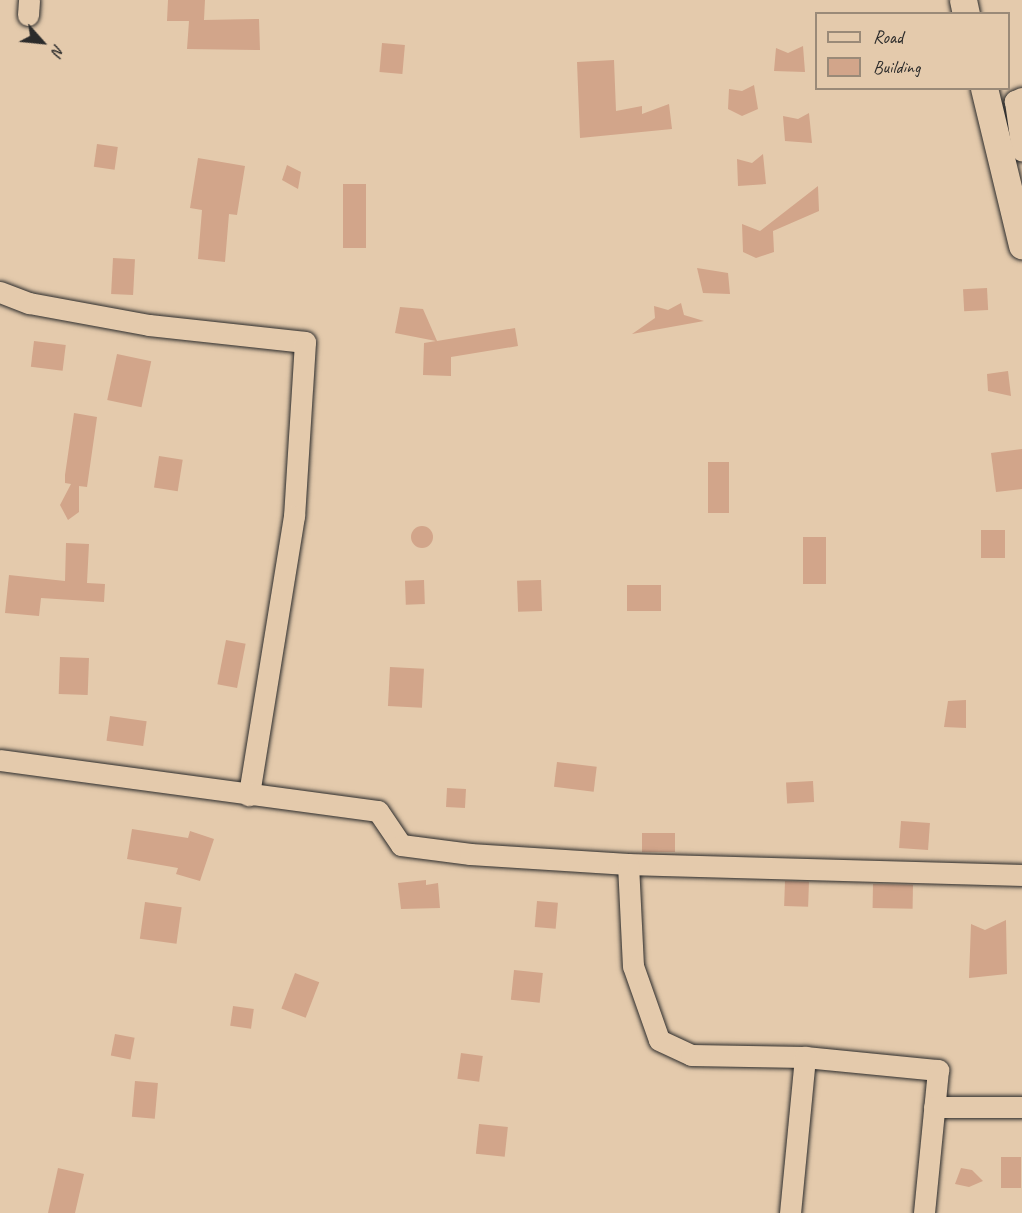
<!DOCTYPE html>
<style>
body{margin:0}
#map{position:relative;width:1022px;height:1213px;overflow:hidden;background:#e4caac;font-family:Caveat,sans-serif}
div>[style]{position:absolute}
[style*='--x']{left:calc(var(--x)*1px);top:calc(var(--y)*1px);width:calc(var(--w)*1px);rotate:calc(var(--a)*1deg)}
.building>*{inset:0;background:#d2a58a;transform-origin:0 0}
.round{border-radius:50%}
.roads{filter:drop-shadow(0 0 2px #2b2b2b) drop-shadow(0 0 2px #2b2b2b)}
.minor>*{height:21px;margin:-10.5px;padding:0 10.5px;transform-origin:10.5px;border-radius:10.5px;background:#e4caac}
.tertiary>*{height:27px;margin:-13.5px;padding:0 13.5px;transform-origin:13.5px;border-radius:13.5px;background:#e4caac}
span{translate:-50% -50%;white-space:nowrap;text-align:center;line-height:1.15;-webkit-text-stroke:5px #e4caac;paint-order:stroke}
.legend{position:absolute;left:815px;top:12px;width:195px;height:78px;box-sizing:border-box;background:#e4caac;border:2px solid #9a8a78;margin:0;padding:8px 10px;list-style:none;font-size:18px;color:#2b2b2b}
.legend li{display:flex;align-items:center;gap:12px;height:30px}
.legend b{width:30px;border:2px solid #9a8a78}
.north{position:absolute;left:12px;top:12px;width:60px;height:60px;-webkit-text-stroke:4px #e4caac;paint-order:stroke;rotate:117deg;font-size:16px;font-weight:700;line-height:24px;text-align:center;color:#2b2b2b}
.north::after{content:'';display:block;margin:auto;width:21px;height:27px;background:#2b2b2b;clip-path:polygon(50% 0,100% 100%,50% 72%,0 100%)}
</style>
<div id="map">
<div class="building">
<i style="clip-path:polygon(168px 0,205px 0,204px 20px,259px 19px,260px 50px,187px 49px,189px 21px,167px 21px)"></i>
<i style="left:382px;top:43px;width:23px;height:29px;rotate:5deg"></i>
<i style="clip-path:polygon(803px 46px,805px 72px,774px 71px,776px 48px,788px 53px)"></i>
<i style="clip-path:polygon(614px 60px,616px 111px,642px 106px,642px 114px,669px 104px,672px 129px,580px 138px,577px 62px)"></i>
<i style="clip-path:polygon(754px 85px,758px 109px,742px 116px,728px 109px,729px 89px,742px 91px)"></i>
<i style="clip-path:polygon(809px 113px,812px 143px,785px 141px,783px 116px,798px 119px)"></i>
<i style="left:97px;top:144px;width:21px;height:23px;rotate:8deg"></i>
<i style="clip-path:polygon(763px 154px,766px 184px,738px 186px,737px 159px,752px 163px)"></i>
<i style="clip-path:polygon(198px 158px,245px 166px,237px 215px,229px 214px,225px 262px,198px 259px,202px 210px,190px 208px)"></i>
<i style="clip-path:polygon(287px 165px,301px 172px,298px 189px,282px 180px)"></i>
<i style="left:343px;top:184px;width:23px;height:64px"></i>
<i style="clip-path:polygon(818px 186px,819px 211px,773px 231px,774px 252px,756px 258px,743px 252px,742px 224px,760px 231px)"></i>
<i style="left:113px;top:258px;width:22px;height:36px;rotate:3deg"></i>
<i style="clip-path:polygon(697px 268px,728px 273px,730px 294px,703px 293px)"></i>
<i style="left:987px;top:288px;width:22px;height:24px;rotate:87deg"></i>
<i style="clip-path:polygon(681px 303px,684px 315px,704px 321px,632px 334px,655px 318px,654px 306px,668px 310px)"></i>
<i style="clip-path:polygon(400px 307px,423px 309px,437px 341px,515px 328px,518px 346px,451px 357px,451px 376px,423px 375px,424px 343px,436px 341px,395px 333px)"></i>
<i style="left:34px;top:341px;width:32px;height:26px;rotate:7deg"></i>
<i style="left:117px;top:354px;width:35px;height:47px;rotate:12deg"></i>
<i style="clip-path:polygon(1008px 371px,1011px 396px,988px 391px,987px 374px)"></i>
<i style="clip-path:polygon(74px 413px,97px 417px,87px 487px,79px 486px,79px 512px,68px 520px,60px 505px,71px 484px,65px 483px,65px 475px)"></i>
<i style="clip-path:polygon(1022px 449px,1022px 489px,996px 492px,991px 453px)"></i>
<i style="left:159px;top:456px;width:24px;height:32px;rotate:9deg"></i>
<i style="left:708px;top:462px;width:21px;height:51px"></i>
<i class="round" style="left:411px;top:526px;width:22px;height:22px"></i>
<i style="left:1005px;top:530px;width:28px;height:24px;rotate:90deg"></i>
<i style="left:803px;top:537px;width:23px;height:47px"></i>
<i style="clip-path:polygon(66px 543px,89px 544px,87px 583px,105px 584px,104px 602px,41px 598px,39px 616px,5px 613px,9px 575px,65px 581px)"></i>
<i style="left:424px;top:580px;width:24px;height:19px;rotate:88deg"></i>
<i style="left:541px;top:580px;width:31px;height:24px;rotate:88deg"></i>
<i style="left:627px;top:585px;width:34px;height:26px"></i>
<i style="left:226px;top:640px;width:20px;height:45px;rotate:11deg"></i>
<i style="left:60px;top:657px;width:29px;height:37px;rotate:2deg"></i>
<i style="left:390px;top:667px;width:34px;height:39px;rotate:3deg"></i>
<i style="clip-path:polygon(966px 700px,966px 728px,944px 727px,948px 701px)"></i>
<i style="left:110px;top:716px;width:37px;height:25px;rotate:8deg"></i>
<i style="left:557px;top:762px;width:40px;height:25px;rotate:7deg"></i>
<i style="left:813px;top:781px;width:21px;height:27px;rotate:87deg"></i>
<i style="left:447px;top:788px;width:19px;height:19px;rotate:3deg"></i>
<i style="left:901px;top:821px;width:29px;height:27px;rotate:4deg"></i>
<i style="clip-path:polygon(132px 829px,188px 838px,190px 831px,214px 839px,200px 881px,176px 874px,178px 868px,127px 859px)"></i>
<i style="left:642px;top:833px;width:33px;height:19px"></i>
<i style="clip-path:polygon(426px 880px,426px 885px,438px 883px,440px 908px,401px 909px,398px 883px)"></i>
<i style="left:785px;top:881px;width:24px;height:25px;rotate:2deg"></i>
<i style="left:873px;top:884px;width:40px;height:24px;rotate:1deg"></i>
<i style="left:537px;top:901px;width:21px;height:26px;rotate:5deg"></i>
<i style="left:145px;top:902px;width:37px;height:37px;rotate:8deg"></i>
<i style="clip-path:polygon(1006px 920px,1007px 974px,969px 978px,971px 924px,985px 930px)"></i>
<i style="left:514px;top:970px;width:29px;height:30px;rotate:6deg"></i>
<i style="left:295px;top:973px;width:26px;height:38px;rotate:21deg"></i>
<i style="left:233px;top:1006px;width:21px;height:20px;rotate:8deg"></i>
<i style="left:115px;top:1034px;width:20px;height:22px;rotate:11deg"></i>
<i style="left:461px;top:1053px;width:22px;height:26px;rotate:8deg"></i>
<i style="left:135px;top:1081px;width:23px;height:36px;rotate:5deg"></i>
<i style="left:479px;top:1124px;width:29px;height:30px;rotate:6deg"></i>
<i style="left:1001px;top:1157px;width:20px;height:31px"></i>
<i style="clip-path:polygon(58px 1168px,84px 1174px,75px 1213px,48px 1213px)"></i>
<i style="clip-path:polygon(961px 1168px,972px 1170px,983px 1181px,969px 1187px,955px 1184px)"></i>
</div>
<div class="roads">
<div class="minor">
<i style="--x:28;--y:15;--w:15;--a:-86"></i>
<i style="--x:1022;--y:98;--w:8;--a:157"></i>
<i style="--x:1015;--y:101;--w:50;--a:82"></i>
<i style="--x:0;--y:292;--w:31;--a:21"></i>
<i style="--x:29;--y:303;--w:122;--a:10.4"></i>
<i style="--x:149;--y:325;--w:157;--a:6.2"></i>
<i style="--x:305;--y:342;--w:174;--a:93.6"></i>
<i style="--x:294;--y:516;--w:283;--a:99.2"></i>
<i style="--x:0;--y:760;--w:381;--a:7.7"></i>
<i style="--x:378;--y:811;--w:41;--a:55.9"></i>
<i style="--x:401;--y:845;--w:70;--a:7.4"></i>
<i style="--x:470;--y:854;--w:158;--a:3.6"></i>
<i style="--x:628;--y:864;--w:394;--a:1.6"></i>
<i style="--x:628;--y:864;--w:102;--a:87.2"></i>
<i style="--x:633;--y:966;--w:78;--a:70.6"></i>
<i style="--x:659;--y:1040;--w:35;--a:25"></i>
<i style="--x:691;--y:1055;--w:114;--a:1"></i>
<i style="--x:805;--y:1057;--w:134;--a:5.6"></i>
<i style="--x:938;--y:1070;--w:144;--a:95.6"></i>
<i style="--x:934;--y:1107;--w:88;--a:0"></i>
<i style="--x:790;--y:1213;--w:157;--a:-84.5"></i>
</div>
<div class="tertiary">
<i style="--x:963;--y:0;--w:14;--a:78"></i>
<i style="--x:984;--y:88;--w:162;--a:76.4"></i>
</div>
</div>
<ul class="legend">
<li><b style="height:8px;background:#e4caac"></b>Road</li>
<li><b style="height:16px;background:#d2a58a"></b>Building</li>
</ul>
<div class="north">N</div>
</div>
